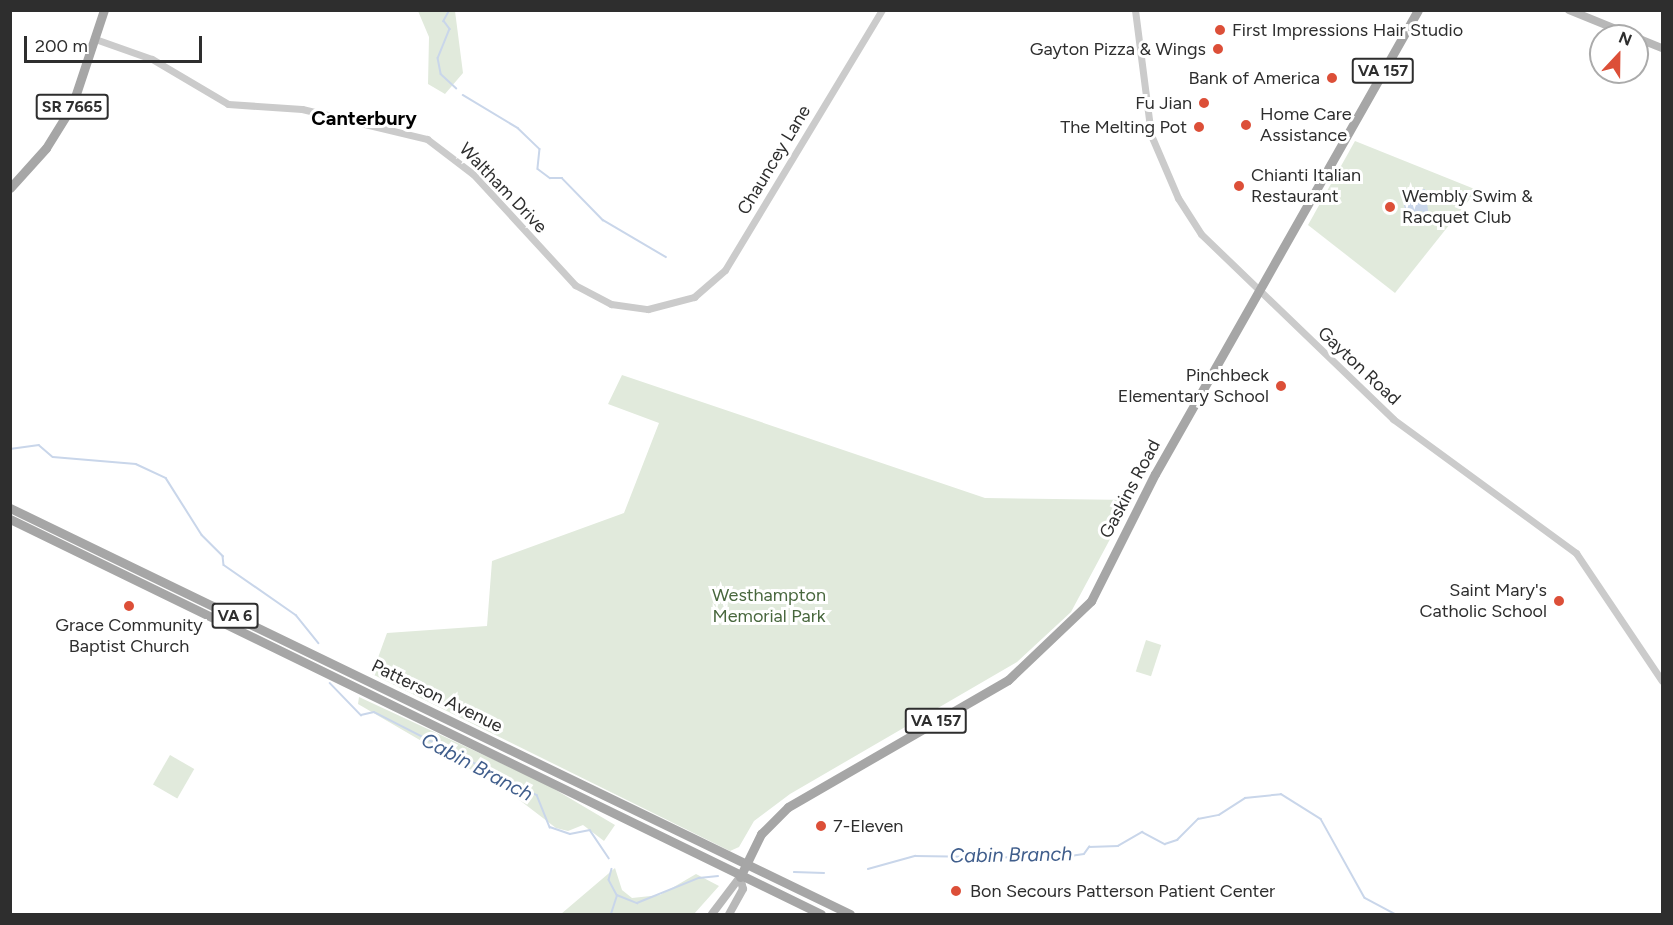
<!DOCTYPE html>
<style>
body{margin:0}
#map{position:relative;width:1673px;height:925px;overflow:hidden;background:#fff;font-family:Figtree,sans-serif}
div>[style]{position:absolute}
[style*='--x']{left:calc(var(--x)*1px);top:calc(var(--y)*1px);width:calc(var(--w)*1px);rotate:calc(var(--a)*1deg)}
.green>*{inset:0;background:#e1eadc;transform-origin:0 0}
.water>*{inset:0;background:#c9d6ea}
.stream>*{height:1.5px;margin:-0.75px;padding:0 0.75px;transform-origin:0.75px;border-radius:0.75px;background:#c9d6ea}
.tertiary>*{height:7px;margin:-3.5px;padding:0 3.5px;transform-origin:3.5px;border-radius:3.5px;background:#cbcbcb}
.secondary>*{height:8px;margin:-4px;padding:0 4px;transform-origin:4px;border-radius:4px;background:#b8b8b8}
.primary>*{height:9px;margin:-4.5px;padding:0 4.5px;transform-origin:4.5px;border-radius:4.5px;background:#a6a6a6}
.dots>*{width:16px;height:16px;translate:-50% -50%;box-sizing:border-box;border:3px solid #fff;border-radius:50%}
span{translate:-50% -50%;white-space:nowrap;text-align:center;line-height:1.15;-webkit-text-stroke:6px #fff;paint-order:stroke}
.shield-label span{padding:2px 4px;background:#fff;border:2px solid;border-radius:4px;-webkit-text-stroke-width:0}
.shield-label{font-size:16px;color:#2e2e2e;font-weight:700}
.poi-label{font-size:18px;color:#2e2e2e}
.left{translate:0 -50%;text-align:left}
.right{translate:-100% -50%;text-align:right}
.street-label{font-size:18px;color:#2e2e2e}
.park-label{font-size:18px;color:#48673d}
.neighbourhood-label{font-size:20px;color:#000;font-weight:700}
.water-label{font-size:20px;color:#405e8c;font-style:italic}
.frame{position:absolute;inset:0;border:12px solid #2e2e2e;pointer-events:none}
.north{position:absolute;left:1589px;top:24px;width:60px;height:60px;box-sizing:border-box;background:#fff;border:2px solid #ababab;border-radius:50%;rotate:22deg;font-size:16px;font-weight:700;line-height:24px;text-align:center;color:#2e2e2e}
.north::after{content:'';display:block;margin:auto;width:21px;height:27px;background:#dc4f38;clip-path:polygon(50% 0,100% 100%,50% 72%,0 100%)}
.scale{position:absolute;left:24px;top:36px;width:178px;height:27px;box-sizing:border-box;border:3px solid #2e2e2e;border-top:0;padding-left:8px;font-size:18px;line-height:21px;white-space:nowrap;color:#2e2e2e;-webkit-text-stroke:4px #fff;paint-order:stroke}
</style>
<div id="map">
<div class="green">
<i style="clip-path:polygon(418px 11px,455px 11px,463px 73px,445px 94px,428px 84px,429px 37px)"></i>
<i style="clip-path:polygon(1355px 141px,1477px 190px,1395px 293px,1308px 225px)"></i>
<i style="clip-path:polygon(622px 375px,985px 498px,1131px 500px,1071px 612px,1017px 662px,790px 794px,754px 821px,739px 847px,730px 851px,372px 674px,387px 633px,487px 626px,492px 561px,624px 513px,659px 423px,608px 404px)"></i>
<i style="left:1146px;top:640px;width:16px;height:33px;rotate:18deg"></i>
<i style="clip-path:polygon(359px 697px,544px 783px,615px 825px,604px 841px,583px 825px,568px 831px,556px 828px,509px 792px,358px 704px)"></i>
<i style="left:170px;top:755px;width:28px;height:34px;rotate:30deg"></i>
<i style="clip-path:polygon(615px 868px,622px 890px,632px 898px,660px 895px,696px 874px,719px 886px,694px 914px,561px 914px)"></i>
</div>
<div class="water">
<i style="clip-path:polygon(1425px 189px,1429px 217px,1423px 218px,1422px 211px,1406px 213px,1403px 201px,1417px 198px,1416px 190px)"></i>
</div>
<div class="stream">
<i style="--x:450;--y:10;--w:13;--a:119"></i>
<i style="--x:444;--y:21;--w:10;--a:53"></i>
<i style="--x:450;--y:29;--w:31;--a:112"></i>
<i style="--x:438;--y:58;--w:16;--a:79"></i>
<i style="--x:441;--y:74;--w:21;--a:43"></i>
<i style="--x:463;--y:95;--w:64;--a:31"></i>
<i style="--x:518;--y:128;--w:30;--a:44"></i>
<i style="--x:540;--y:149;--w:20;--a:96"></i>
<i style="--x:538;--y:169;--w:15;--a:37"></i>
<i style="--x:550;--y:178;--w:12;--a:0"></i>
<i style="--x:562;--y:178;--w:59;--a:45.7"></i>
<i style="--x:603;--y:220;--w:73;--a:30.4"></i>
<i style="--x:10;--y:449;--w:29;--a:-8"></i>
<i style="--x:39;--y:445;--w:18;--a:41"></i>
<i style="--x:53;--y:457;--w:83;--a:4.8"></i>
<i style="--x:136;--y:464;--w:33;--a:25"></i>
<i style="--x:166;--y:478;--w:67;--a:57.7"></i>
<i style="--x:202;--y:535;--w:30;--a:45"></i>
<i style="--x:223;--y:556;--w:9;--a:84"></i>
<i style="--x:224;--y:565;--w:88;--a:34.8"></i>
<i style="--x:296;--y:615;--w:36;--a:51"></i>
<i style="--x:330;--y:683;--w:45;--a:45.9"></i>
<i style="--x:361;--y:715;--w:13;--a:-13"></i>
<i style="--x:374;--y:712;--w:183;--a:27"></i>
<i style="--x:537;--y:795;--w:35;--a:68"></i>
<i style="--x:550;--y:827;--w:21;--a:19"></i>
<i style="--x:570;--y:834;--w:20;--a:-11"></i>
<i style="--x:590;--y:830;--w:34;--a:56"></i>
<i style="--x:612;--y:869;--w:11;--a:105"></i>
<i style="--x:609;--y:880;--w:17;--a:62"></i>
<i style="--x:617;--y:895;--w:22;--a:22"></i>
<i style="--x:637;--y:903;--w:67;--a:-22"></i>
<i style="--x:699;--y:878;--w:19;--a:-6"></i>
<i style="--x:868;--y:869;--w:49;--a:-15.5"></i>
<i style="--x:915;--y:856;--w:141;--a:0.8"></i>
<i style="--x:1056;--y:858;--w:28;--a:-8"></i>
<i style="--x:1084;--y:854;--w:9;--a:-54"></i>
<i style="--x:1089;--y:847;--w:29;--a:-2"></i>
<i style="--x:1118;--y:846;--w:28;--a:-30"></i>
<i style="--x:1142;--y:832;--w:26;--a:28"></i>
<i style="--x:1165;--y:844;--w:13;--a:-18"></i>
<i style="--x:1177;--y:840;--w:30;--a:-45"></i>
<i style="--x:1198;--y:819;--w:21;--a:-11"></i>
<i style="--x:1219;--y:815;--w:31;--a:-33"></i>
<i style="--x:1245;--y:798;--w:36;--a:-6"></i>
<i style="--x:1281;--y:794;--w:47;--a:32"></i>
<i style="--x:1321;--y:819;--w:90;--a:60.9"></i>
<i style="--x:1365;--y:898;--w:34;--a:28"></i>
<i style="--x:794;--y:872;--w:30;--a:2"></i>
<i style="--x:611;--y:914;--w:19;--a:-72"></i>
</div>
<div class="tertiary">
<i style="--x:1135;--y:10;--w:126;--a:82.7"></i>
<i style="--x:1151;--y:135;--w:69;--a:66.8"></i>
<i style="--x:1178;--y:198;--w:43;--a:57.4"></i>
<i style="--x:1201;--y:234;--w:267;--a:43.9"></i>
<i style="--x:1393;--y:419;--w:227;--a:36.2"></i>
<i style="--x:1576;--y:553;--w:154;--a:56.1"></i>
<i style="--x:98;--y:40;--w:57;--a:19.4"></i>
<i style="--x:152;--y:59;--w:88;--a:30.6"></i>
<i style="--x:228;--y:104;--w:74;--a:3.9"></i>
<i style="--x:302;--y:109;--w:129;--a:13.5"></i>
<i style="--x:427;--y:139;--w:58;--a:37.3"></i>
<i style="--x:473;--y:174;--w:151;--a:47.4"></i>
<i style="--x:575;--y:285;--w:41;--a:27.8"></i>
<i style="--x:611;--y:304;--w:37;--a:8"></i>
<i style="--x:648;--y:309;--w:48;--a:-14.6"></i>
<i style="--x:694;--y:297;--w:41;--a:-41.1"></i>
<i style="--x:725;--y:270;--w:304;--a:-58.9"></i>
</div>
<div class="secondary">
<i style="--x:1569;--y:10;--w:69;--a:22.1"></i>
<i style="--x:1637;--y:38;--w:27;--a:22"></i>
<i style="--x:712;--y:914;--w:46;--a:-52.9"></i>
<i style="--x:740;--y:877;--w:12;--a:76"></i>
<i style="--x:743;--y:889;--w:29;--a:119"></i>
</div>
<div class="primary">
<i style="--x:10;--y:188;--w:54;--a:-48"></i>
<i style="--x:46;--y:148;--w:49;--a:-58.2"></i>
<i style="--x:72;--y:106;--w:101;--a:-71.6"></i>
<i style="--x:10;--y:508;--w:933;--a:25.8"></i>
<i style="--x:10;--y:519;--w:902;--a:25.97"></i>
<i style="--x:740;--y:877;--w:48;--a:-64"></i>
<i style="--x:761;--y:834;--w:38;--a:-45"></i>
<i style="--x:788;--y:807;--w:254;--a:-30"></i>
<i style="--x:1008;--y:680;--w:115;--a:-43.6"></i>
<i style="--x:1091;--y:601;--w:142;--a:-63.3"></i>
<i style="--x:1155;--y:474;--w:533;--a:-60.45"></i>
</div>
<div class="dots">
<i style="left:1220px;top:30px;background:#dc4f38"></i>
<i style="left:1218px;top:49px;background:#dc4f38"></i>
<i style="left:1332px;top:78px;background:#dc4f38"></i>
<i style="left:1204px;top:103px;background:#dc4f38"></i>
<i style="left:1246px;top:125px;background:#dc4f38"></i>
<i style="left:1199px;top:127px;background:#dc4f38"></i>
<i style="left:1239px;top:186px;background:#dc4f38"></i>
<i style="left:1390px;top:207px;background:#dc4f38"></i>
<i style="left:1281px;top:386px;background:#dc4f38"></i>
<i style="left:1559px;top:601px;background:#dc4f38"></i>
<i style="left:129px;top:606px;background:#dc4f38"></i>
<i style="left:821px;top:826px;background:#dc4f38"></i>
<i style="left:956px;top:891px;background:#dc4f38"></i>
</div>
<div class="shield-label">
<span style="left:1383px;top:71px">VA 157</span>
<span style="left:72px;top:107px">SR 7665</span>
<span style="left:235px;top:616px">VA 6</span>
<span style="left:936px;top:721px">VA 157</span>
</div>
<div class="poi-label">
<span class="left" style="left:1232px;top:30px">First Impressions Hair Studio</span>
<span class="right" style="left:1206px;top:49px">Gayton Pizza &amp; Wings</span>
<span class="right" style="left:1320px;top:78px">Bank of America</span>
<span class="right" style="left:1192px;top:103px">Fu Jian</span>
<span class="left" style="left:1260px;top:125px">Home Care<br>Assistance</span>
<span class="right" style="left:1187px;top:127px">The Melting Pot</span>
<span class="left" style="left:1251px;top:186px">Chianti Italian<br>Restaurant</span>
<span class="left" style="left:1402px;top:207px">Wembly Swim &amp;<br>Racquet Club</span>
<span class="right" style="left:1269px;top:386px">Pinchbeck<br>Elementary School</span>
<span class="right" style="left:1547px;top:601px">Saint Mary's<br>Catholic School</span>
<span style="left:129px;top:636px">Grace Community<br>Baptist Church</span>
<span class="left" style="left:833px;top:826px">7-Eleven</span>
<span class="left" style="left:970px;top:891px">Bon Secours Patterson Patient Center</span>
</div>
<div class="street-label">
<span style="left:774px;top:160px;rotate:-59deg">Chauncey Lane</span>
<span style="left:503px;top:188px;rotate:46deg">Waltham Drive</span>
<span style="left:1359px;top:366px;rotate:43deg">Gayton Road</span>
<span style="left:1130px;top:489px;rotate:-62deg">Gaskins Road</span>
<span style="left:437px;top:696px;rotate:26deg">Patterson Avenue</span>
</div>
<div class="park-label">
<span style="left:769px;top:606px">Westhampton<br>Memorial Park</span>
</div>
<div class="neighbourhood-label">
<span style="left:364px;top:118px">Canterbury</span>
</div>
<div class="water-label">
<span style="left:477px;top:767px;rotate:28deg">Cabin Branch</span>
<span style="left:1011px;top:855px;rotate:-1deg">Cabin Branch</span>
</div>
<div class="frame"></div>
<div class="north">N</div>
<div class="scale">200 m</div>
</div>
